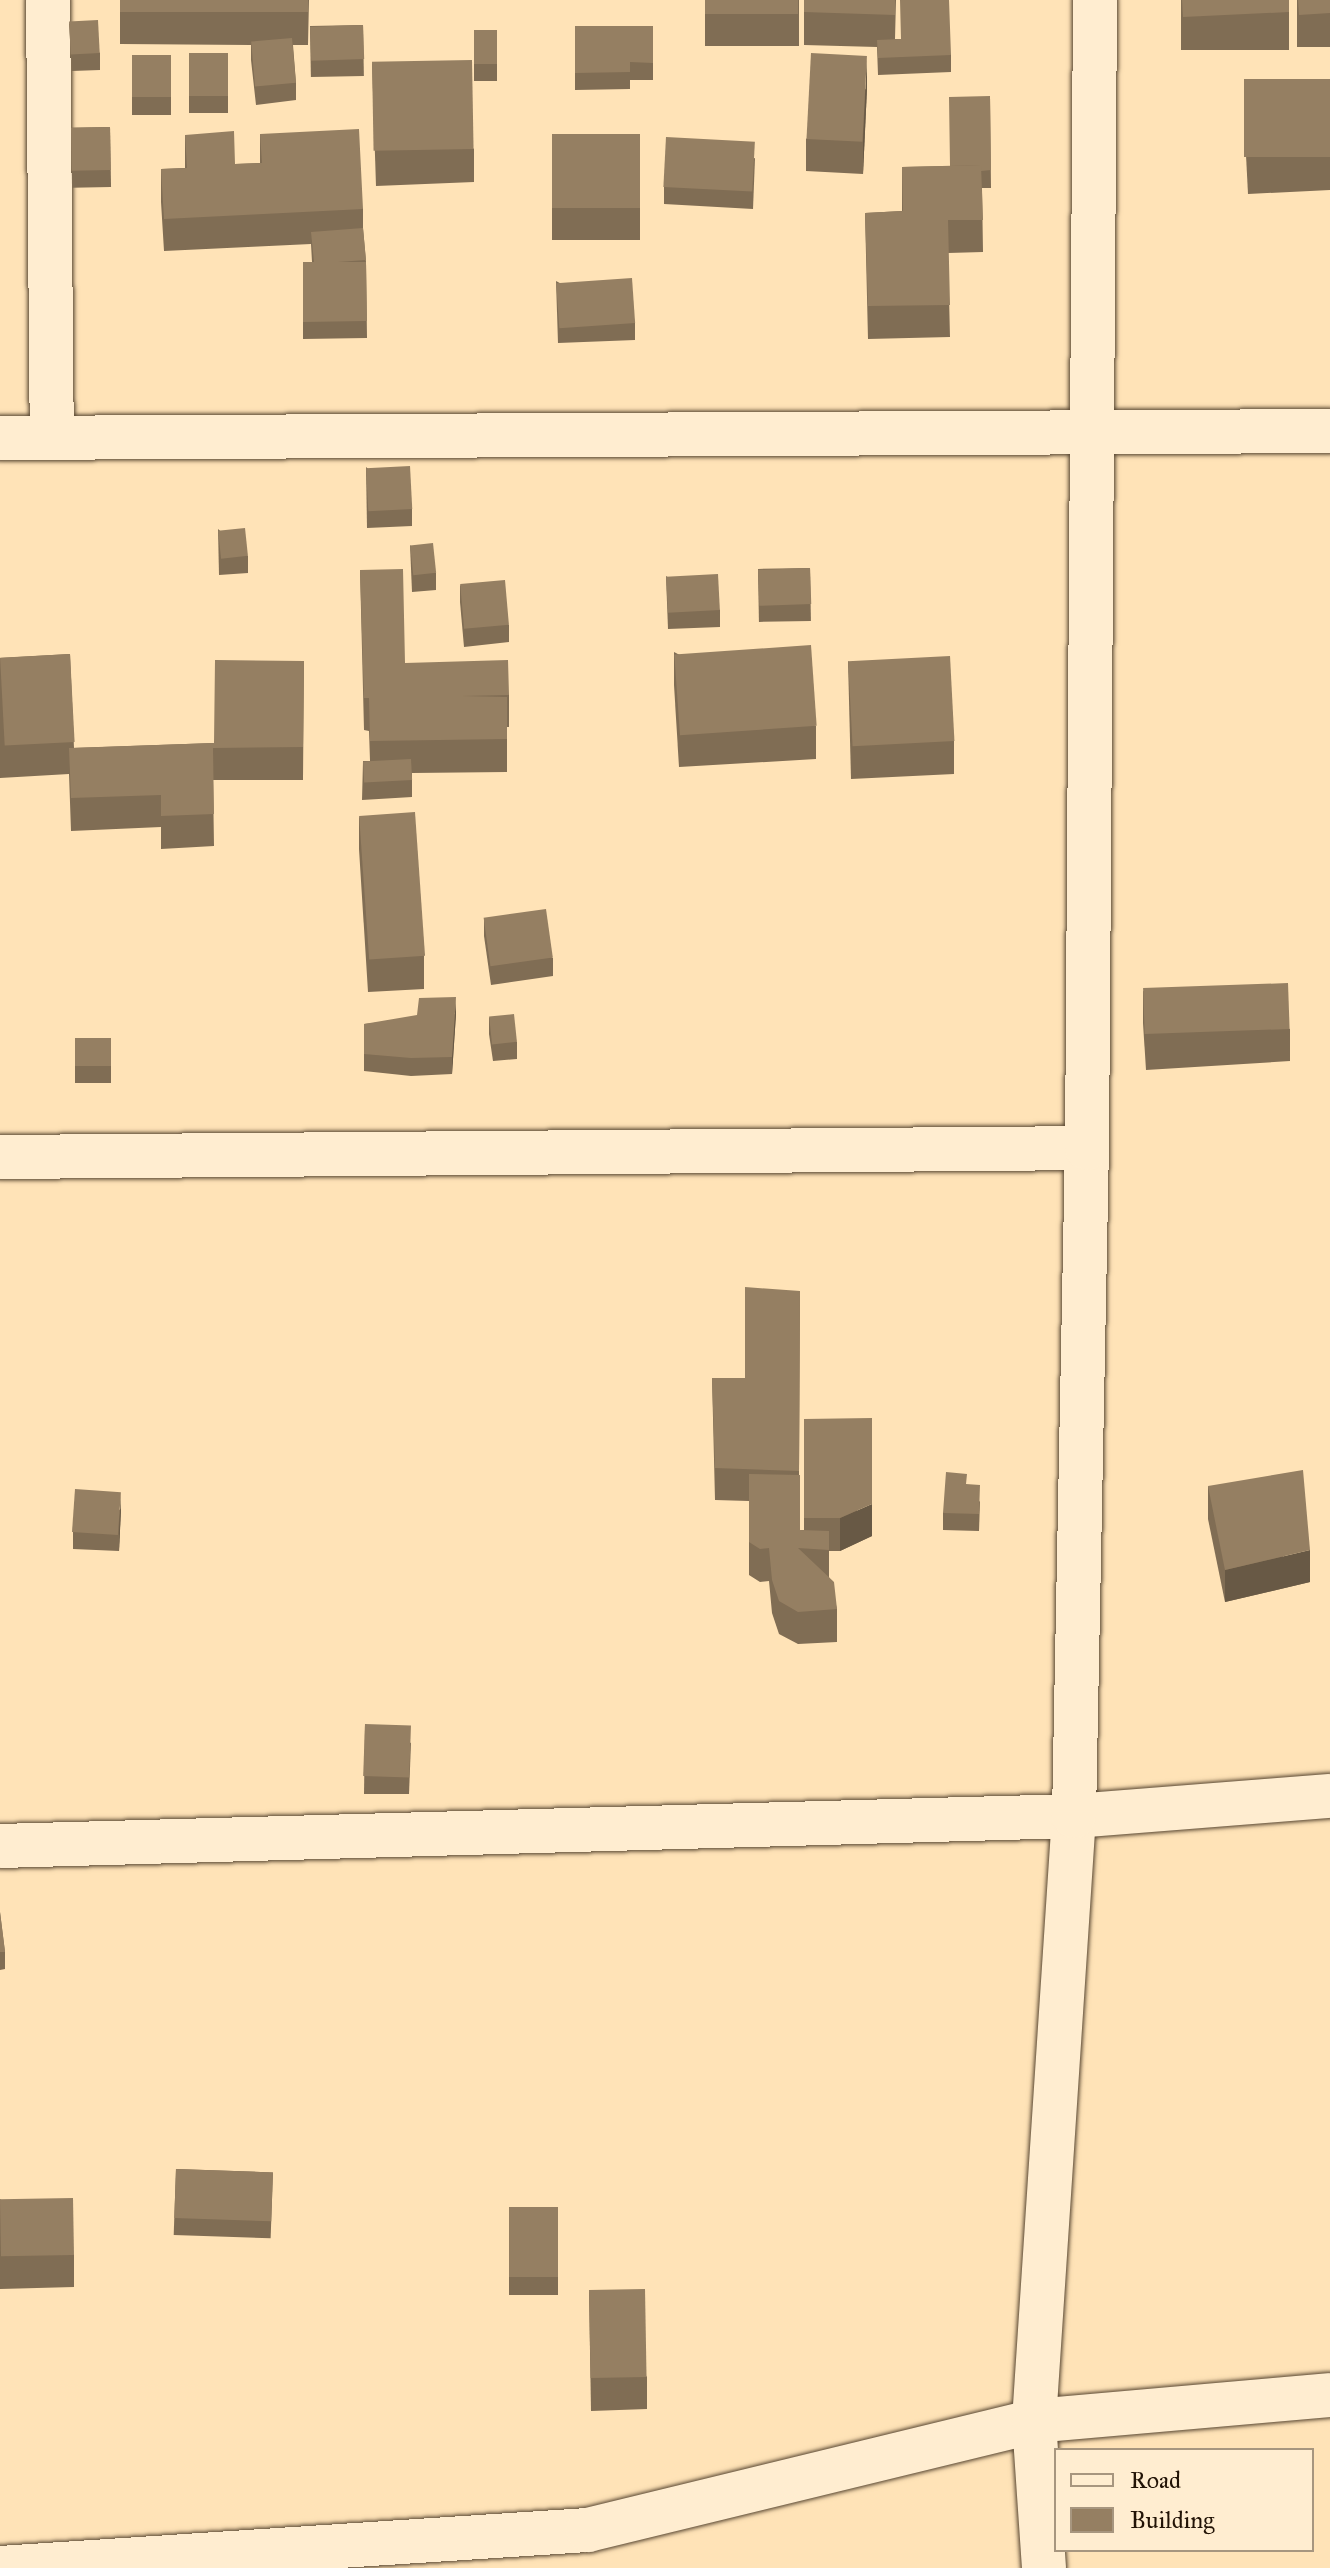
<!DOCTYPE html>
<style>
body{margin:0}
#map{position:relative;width:1330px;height:2568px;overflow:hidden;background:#ffe3b7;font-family:"IM FELL Great Primer",serif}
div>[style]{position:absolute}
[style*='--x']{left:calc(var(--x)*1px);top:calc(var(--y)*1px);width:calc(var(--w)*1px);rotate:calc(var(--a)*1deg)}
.roads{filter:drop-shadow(0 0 2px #594732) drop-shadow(0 0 2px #594732)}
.street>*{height:44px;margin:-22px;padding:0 22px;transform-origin:22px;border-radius:22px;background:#ffedd0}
.wall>*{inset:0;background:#806d54;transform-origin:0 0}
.shaded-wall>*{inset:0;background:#685945}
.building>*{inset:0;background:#957f62;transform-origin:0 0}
span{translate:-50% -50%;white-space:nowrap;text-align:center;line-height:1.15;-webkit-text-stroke:6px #ffedd0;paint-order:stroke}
.legend{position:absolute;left:1054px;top:2448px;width:260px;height:104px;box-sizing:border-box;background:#ffedd0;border:2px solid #a7967f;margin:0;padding:10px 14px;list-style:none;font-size:24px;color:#221306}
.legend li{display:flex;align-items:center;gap:16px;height:40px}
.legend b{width:40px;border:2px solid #a7967f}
</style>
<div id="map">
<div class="roads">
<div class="street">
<i style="--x:48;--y:0;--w:437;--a:89.5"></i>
<i style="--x:0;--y:438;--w:1330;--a:-0.3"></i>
<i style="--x:0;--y:1157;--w:1087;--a:-0.47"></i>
<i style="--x:0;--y:1846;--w:1074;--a:-1.6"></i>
<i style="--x:1074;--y:1816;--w:257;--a:-4.5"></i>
<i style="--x:0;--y:2568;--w:589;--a:-3.7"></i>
<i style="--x:588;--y:2530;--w:459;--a:-13.7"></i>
<i style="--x:1034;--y:2421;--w:297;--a:-5"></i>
<i style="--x:1044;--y:2568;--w:147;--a:-93.9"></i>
<i style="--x:1034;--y:2421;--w:606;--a:-86.22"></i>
<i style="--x:1074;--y:1816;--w:668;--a:-88.89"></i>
<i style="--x:1087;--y:1148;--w:1148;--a:-89.6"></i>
</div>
</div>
<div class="wall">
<i style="clip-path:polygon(120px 0,309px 0,308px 45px,293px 45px,296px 83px,296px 100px,256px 105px,251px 60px,251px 45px,120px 44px)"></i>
<i style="left:705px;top:0;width:94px;height:46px"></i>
<i style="clip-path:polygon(804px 0,896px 0,895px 39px,900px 39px,951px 55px,951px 72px,878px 75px,877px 47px,804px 45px)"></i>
<i style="left:1181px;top:0;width:108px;height:50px"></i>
<i style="left:1297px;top:0;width:33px;height:47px"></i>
<i style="clip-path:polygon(69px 23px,100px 53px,100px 70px,72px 71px)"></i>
<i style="left:363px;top:25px;width:51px;height:53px;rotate:89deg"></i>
<i style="clip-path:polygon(575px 26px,653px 26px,653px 80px,630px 80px,630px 89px,575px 90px)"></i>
<i style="left:474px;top:30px;width:23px;height:51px"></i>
<i style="left:189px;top:53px;width:39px;height:60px"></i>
<i style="left:132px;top:55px;width:39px;height:60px"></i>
<i style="clip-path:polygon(372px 63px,474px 149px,474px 182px,376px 186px)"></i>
<i style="clip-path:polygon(1330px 79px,1330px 190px,1248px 194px,1244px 116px,1244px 83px)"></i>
<i style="clip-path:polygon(867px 88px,863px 174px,806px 171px,806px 139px)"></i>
<i style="clip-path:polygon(990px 96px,991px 188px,982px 188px,983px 252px,948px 253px,950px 337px,868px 339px,865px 213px,902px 211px,902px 167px,950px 166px)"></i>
<i style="left:110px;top:127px;width:60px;height:39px;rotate:89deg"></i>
<i style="clip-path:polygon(260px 134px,363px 209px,363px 228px,366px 262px,367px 338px,303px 339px,303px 262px,312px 262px,311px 244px,164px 251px,161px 202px,161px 169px,185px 168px,185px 135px,235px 164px,260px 163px)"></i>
<i style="left:552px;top:134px;width:88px;height:106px"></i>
<i style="clip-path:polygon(755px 158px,753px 209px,664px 204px,664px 187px)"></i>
<i style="clip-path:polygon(556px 281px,635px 323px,635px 340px,558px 343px)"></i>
<i style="clip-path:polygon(366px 467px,412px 509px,412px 526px,367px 528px)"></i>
<i style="clip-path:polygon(218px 529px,248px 556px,248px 573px,219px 575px)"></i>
<i style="clip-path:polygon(410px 545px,436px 573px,436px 590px,412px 592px)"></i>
<i style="left:810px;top:568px;width:53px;height:52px;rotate:89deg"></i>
<i style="clip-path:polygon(360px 570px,405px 663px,509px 695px,509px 727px,507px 727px,507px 772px,412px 773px,412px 797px,362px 800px,363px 761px,370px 761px,369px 731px,364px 730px)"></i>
<i style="clip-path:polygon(666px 576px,720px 610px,720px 627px,668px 629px)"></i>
<i style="clip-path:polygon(460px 585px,509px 625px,509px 642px,464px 647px,460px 602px)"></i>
<i style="clip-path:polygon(674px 652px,816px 726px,816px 759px,679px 767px,674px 685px)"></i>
<i style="clip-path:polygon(70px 654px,74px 748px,214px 743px,304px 661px,303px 780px,213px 780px,214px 846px,161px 849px,161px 827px,71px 831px,69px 774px,0 778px,0 658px)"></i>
<i style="clip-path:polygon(848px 661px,954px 741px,954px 774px,851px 779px)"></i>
<i style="clip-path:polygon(359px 816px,424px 956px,424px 989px,368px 992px,359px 849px)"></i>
<i style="clip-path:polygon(484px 919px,553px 958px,553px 976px,491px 985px,484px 936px)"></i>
<i style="clip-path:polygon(1143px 991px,1290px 1029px,1290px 1061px,1146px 1070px,1143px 1023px)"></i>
<i style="clip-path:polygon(456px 1014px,452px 1074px,411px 1076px,364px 1071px,364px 1024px)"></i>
<i style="clip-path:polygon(489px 1017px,517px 1042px,517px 1059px,493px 1061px,489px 1034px)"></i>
<i style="left:75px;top:1038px;width:36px;height:45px"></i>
<i style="clip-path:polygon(800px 1291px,799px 1475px,800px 1530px,804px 1530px,804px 1419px,872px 1536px,840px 1551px,829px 1551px,829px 1577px,837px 1609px,837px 1642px,798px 1644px,779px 1634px,772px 1613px,769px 1581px,760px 1582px,749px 1575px,749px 1501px,715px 1500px,712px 1378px,745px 1378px)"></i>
<i style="clip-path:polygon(966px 1484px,980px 1502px,979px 1531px,943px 1530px,943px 1513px)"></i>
<i style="clip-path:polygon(1208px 1486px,1310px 1582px,1225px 1602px,1208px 1519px)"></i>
<i style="clip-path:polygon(121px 1509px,119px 1551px,73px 1549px,73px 1532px)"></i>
<i style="clip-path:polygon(365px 1724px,411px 1743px,409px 1794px,364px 1794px)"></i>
<i style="clip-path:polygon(0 1912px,5px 1952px,5px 1969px,0 1970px)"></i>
<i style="left:176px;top:2169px;width:97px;height:66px;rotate:2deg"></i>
<i style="clip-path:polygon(0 2199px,74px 2255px,74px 2287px,0 2289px)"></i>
<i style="left:509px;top:2207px;width:49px;height:88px"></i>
<i style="clip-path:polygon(589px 2291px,647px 2377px,647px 2409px,591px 2411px)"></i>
</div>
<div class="shaded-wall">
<i style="clip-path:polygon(867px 56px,867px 88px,863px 174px,863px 141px)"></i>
<i style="clip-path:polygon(456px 997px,456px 1014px,452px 1074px,452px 1057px)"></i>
<i style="clip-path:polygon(121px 1492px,121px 1509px,119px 1551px,119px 1534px)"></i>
<i style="clip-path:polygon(872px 1504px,872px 1536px,840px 1551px,840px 1518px)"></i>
<i style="clip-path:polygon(1310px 1550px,1310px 1582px,1225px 1602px,1225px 1570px)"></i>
</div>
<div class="building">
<i style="left:120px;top:0;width:188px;height:12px"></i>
<i style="left:705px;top:0;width:93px;height:14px"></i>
<i style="clip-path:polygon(804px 0,895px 0,895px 15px,804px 12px)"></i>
<i style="clip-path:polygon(900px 0,949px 0,951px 55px,878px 58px,877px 40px,901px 39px)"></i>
<i style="clip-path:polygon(1182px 0,1289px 0,1289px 12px,1183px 17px)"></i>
<i style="clip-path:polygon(1298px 0,1330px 0,1330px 13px,1299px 15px)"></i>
<i style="left:98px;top:20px;width:33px;height:29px;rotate:87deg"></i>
<i style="left:363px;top:25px;width:34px;height:53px;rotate:88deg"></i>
<i style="clip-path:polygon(575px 26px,653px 26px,653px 63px,630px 62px,630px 72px,575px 73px)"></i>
<i style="left:474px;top:30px;width:23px;height:34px"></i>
<i style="left:292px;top:38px;width:45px;height:41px;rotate:85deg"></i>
<i style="left:189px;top:53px;width:39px;height:43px"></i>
<i style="left:811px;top:53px;width:56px;height:86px;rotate:3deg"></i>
<i style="left:132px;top:55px;width:39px;height:42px"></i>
<i style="left:472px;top:60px;width:89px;height:100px;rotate:89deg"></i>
<i style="left:1330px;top:79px;width:78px;height:86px;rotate:90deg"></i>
<i style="clip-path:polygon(990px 96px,991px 170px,981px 171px,981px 165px,950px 166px,949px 97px)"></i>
<i style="left:110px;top:127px;width:43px;height:39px;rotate:89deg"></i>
<i style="clip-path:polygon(359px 129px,363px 209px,164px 219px,161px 169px,187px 168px,185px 135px,234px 131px,235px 164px,262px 163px,260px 134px)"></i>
<i style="left:552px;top:134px;width:88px;height:74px"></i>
<i style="left:666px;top:137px;width:89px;height:50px;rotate:3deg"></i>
<i style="clip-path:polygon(981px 165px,983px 220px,948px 220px,950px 305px,868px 306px,865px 213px,903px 211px,902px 167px)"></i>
<i style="clip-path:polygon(363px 228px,366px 260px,338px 262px,366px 262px,367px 321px,303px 322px,303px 262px,314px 262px,311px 232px)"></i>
<i style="left:632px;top:278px;width:45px;height:76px;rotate:86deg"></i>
<i style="left:410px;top:466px;width:43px;height:44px;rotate:87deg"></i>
<i style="left:245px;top:528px;width:28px;height:27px;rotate:84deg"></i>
<i style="left:433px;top:543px;width:30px;height:23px;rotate:84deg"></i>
<i style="left:810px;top:568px;width:36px;height:52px;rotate:88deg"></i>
<i style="clip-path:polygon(403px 569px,405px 663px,508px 660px,509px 695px,462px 696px,507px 697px,507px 739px,370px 741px,369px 698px,364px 698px,360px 570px)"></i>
<i style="left:718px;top:574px;width:36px;height:52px;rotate:87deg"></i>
<i style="left:505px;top:580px;width:45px;height:45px;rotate:85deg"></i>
<i style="left:811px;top:645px;width:81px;height:137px;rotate:86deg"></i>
<i style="left:70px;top:654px;width:88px;height:70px;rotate:87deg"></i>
<i style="left:950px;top:656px;width:85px;height:102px;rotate:87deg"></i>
<i style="clip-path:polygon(215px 660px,304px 661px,303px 747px,213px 748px,214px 814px,161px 816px,161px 795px,71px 798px,69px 748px,214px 743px)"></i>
<i style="left:411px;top:759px;width:21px;height:48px;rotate:87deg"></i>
<i style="left:415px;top:812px;width:144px;height:56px;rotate:86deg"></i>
<i style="left:546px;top:909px;width:49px;height:63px;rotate:82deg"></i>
<i style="left:1288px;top:983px;width:46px;height:145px;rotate:88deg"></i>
<i style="clip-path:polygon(456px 997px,452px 1057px,411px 1058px,364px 1054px,364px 1024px,417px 1015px,419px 998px)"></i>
<i style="left:514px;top:1014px;width:28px;height:25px;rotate:84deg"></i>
<i style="left:75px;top:1038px;width:36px;height:28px"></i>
<i style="clip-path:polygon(745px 1287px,800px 1291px,799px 1471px,715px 1468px,712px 1378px,745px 1378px)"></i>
<i style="clip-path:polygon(872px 1418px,872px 1504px,840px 1518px,804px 1518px,804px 1419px)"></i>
<i style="clip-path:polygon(1303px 1470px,1310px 1550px,1225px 1570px,1208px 1486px)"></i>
<i style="clip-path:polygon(946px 1472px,967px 1474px,966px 1484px,980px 1485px,979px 1514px,943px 1513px)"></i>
<i style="clip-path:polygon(749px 1474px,800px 1475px,800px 1530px,829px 1531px,829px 1550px,798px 1548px,834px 1582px,837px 1609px,798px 1612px,779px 1601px,772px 1580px,769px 1548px,760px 1549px,749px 1542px)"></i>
<i style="left:75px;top:1489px;width:46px;height:43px;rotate:4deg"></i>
<i style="left:365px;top:1724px;width:46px;height:52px;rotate:2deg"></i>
<i style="clip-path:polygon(0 1912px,5px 1952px,0 1952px)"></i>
<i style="left:176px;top:2169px;width:97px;height:49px;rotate:2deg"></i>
<i style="left:73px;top:2198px;width:57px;height:73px;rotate:89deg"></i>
<i style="left:509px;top:2207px;width:49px;height:70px"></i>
<i style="left:645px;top:2289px;width:88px;height:56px;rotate:89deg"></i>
</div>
<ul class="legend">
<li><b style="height:10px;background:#ffedd0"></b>Road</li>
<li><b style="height:22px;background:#957f62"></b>Building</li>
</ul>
</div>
